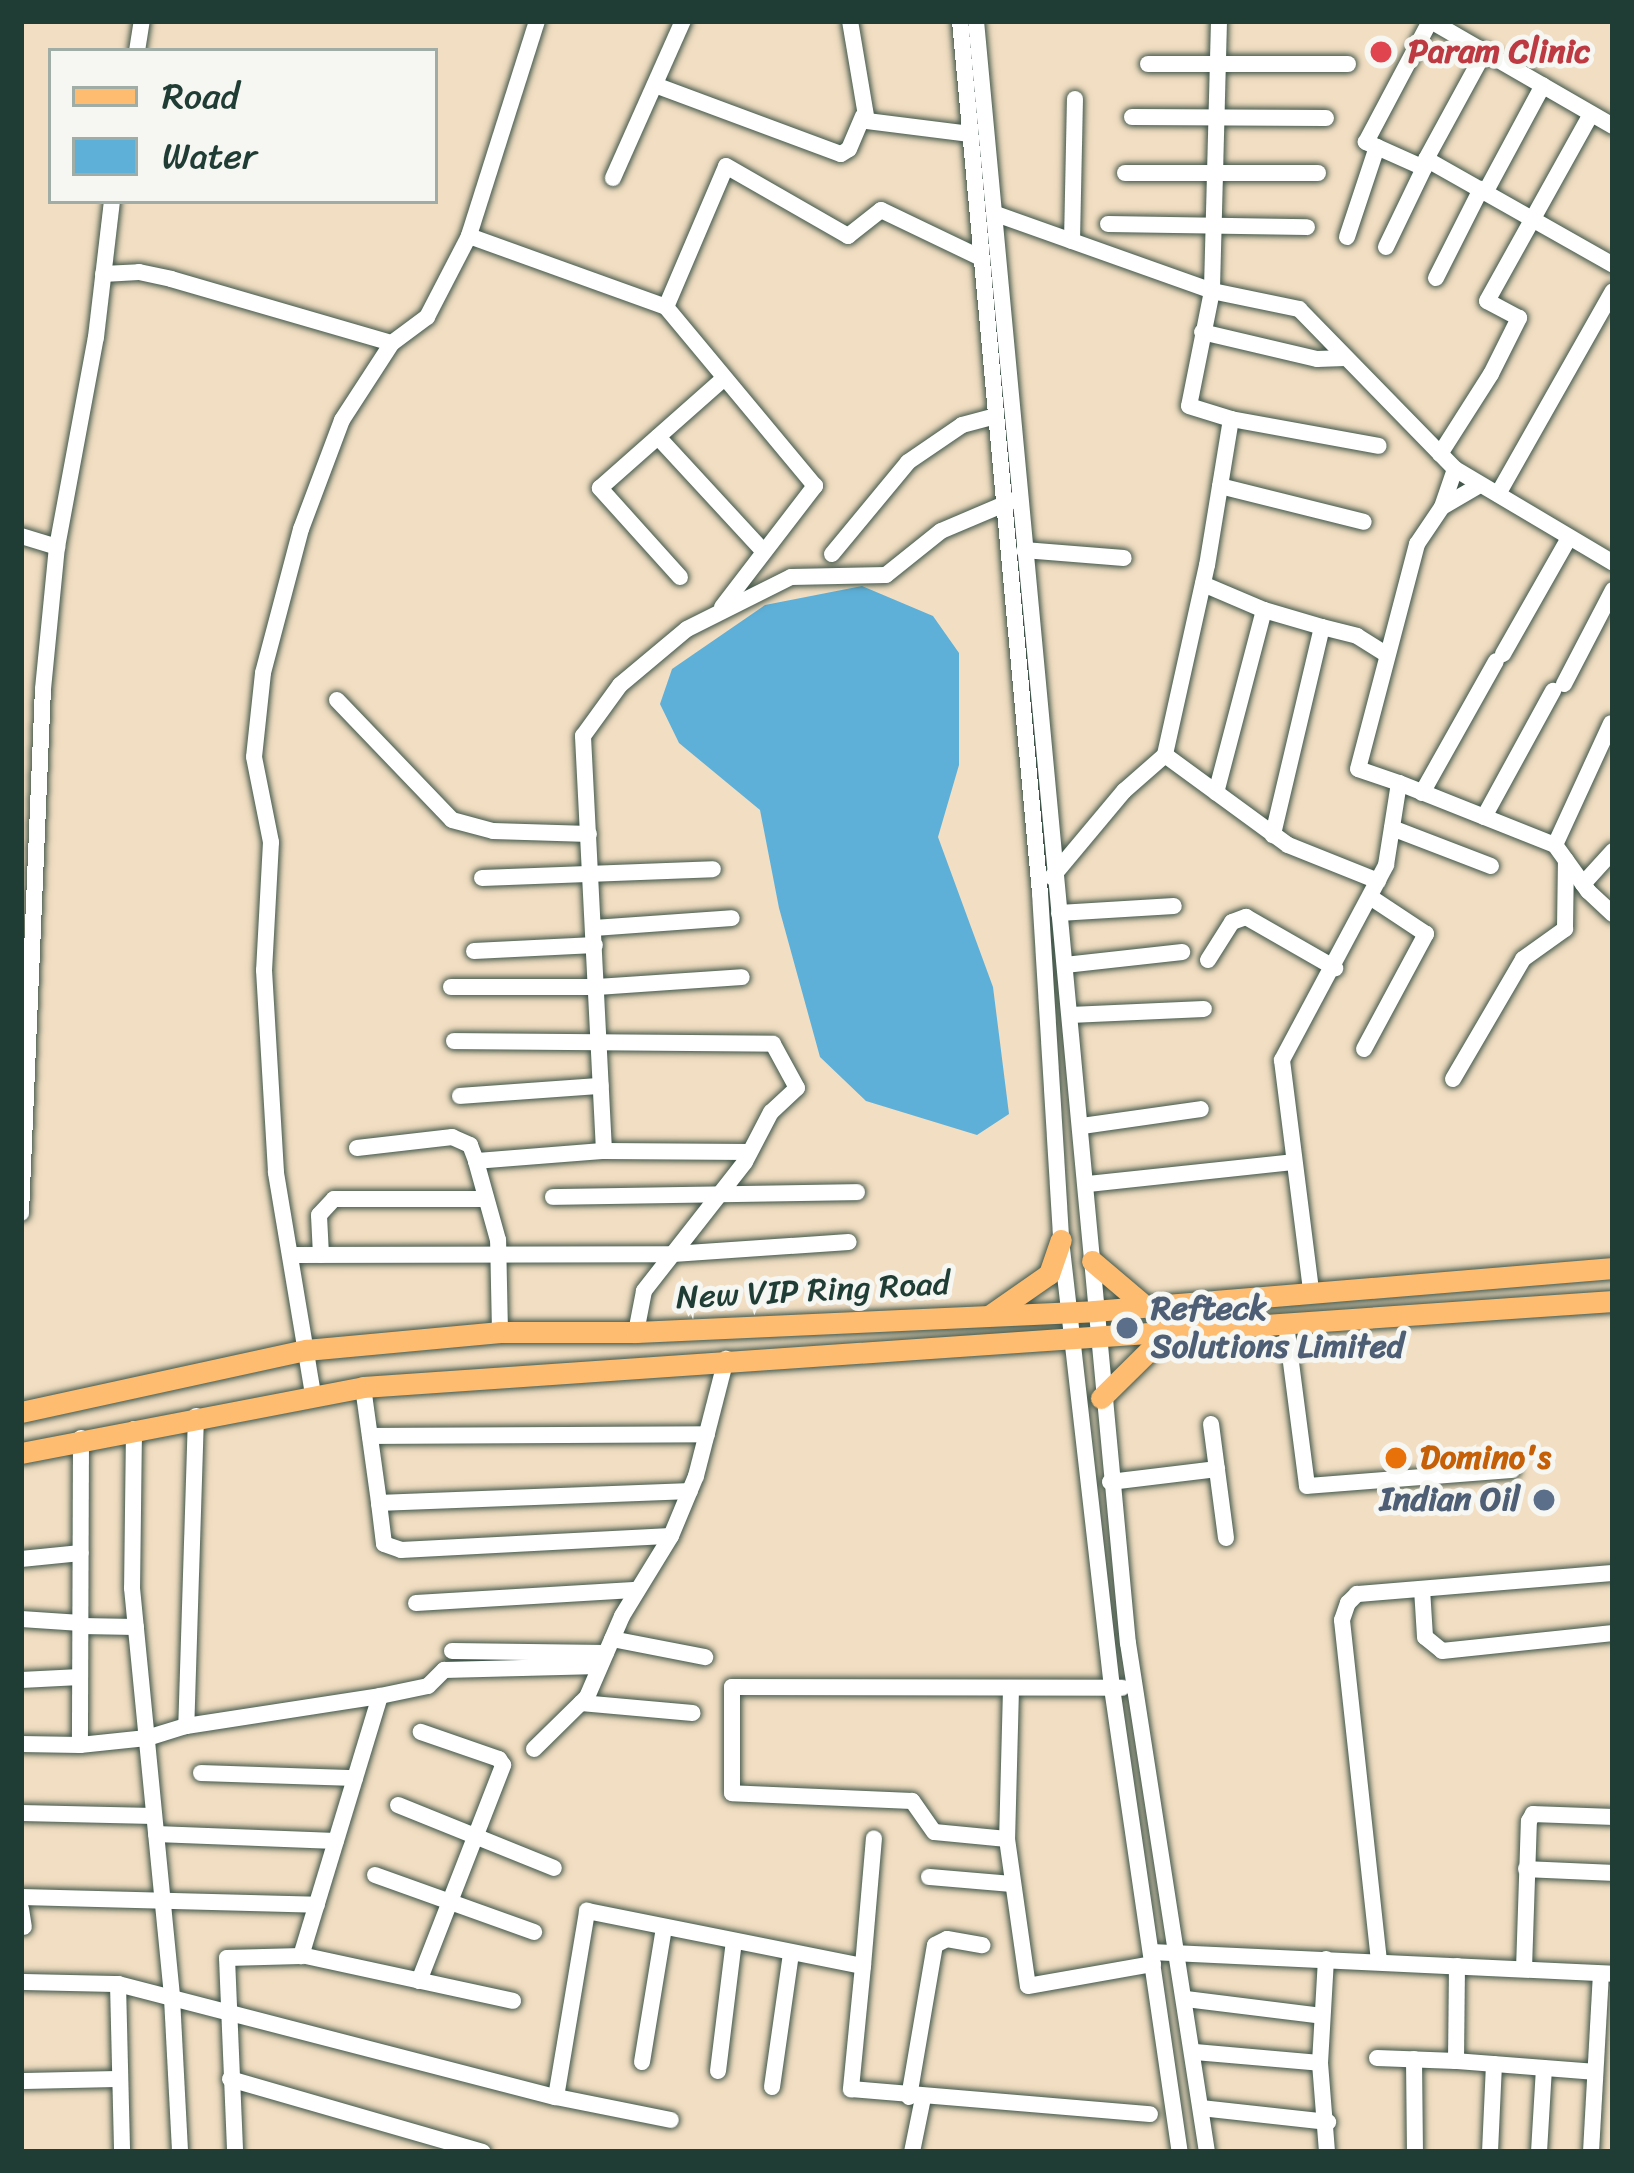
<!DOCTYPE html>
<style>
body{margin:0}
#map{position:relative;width:1634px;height:2173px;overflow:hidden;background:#f2dec2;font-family:Sriracha,sans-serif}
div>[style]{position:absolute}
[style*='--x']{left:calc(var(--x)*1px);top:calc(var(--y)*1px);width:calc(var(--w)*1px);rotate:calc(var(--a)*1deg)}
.water>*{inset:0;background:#5eb0d9}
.roads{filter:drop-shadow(0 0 3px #3f5549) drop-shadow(0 0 3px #3f5549)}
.minor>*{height:16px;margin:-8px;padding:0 8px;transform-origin:8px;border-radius:8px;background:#fff}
.major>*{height:21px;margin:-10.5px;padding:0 10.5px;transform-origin:10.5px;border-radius:10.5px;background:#febc70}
.dots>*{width:33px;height:33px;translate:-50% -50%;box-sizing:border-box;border:6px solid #f6f6f2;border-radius:50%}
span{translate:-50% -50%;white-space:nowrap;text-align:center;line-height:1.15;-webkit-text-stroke:10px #f6f6f2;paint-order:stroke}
.health-label{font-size:33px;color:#be3a42;font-weight:700}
.left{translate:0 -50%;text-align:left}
.street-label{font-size:33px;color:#1f3d34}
.service-label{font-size:33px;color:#4e5e75;font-weight:700}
.right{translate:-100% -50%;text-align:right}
.food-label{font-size:33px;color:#c56008;font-weight:700}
.frame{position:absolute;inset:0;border:24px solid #1f3d34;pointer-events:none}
.legend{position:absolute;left:48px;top:48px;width:390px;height:156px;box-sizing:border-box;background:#f6f6f2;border:3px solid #a0aca6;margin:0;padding:15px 21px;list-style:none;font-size:36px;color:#1f3d34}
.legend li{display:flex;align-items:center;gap:24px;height:60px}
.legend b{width:60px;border:3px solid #a0aca6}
</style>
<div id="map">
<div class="water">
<i style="clip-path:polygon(862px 586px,933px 616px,959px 653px,959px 765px,938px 837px,993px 987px,1009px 1114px,977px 1135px,866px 1101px,820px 1057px,779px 908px,760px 810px,679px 743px,660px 704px,672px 669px,765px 605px)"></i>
</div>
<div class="roads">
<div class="minor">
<i style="--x:537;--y:21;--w:225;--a:107.6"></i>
<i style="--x:469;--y:236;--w:209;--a:19.8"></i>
<i style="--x:850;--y:21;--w:101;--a:80.4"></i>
<i style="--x:867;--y:121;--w:104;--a:7.2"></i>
<i style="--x:960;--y:21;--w:876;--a:84.76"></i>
<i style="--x:1040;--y:893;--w:348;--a:86.5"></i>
<i style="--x:1061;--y:1240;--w:451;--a:83.5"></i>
<i style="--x:1112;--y:1688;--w:469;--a:81.7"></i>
<i style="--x:976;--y:21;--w:1629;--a:84.65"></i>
<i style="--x:1128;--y:1643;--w:515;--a:81.18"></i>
<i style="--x:1219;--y:21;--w:270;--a:91.5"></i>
<i style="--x:1212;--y:291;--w:89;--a:11.7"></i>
<i style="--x:1299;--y:309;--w:223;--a:45.7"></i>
<i style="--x:1455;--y:469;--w:40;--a:108.9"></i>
<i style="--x:1431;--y:21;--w:210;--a:30"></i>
<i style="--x:137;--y:51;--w:30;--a:-81"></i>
<i style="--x:1485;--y:51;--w:123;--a:118.6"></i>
<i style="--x:1426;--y:159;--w:215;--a:29.5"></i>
<i style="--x:1148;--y:64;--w:200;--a:0"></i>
<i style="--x:655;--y:85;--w:198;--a:20.4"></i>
<i style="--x:841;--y:154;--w:9;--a:-32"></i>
<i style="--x:849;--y:149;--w:36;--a:-67"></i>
<i style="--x:1132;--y:117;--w:194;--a:0.3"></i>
<i style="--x:1426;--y:160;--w:8;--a:104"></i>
<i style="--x:1424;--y:168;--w:64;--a:-155.9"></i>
<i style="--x:1366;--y:142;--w:137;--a:-62.1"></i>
<i style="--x:1125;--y:173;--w:193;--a:0"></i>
<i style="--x:613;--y:178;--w:172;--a:-66"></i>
<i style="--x:1486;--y:191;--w:120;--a:-61.7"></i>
<i style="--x:996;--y:214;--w:229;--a:19.6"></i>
<i style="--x:1212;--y:291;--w:117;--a:101.3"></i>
<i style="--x:1189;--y:406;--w:44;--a:17.2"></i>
<i style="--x:1231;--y:419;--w:148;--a:99.3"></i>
<i style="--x:1207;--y:565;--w:195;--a:102.5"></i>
<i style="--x:1165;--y:755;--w:152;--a:36.2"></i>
<i style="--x:1288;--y:845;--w:97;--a:21.8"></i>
<i style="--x:1108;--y:224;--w:199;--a:0.9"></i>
<i style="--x:1347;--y:237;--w:95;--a:-71.6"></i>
<i style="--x:1072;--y:241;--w:142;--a:-88.8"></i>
<i style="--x:1386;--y:247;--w:88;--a:-64.3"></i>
<i style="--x:103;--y:274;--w:36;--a:-3"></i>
<i style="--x:139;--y:272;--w:33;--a:12"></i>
<i style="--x:171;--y:279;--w:230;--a:16.2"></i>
<i style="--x:392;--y:343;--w:92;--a:123"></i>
<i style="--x:342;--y:420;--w:116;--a:110.6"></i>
<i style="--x:301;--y:529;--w:149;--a:104.8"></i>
<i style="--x:263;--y:673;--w:84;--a:96.1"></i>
<i style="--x:254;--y:757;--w:87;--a:78.7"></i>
<i style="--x:271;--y:842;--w:128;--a:93.1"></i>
<i style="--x:264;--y:970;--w:203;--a:86.6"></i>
<i style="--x:276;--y:1173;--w:223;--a:80.5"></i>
<i style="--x:1436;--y:278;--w:100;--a:-63.2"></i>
<i style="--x:1202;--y:332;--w:118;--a:13.2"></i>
<i style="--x:1317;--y:359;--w:28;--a:-2"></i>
<i style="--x:392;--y:343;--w:44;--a:-36.6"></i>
<i style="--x:427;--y:317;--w:91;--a:-62.6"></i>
<i style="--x:1231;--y:419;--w:150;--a:10.3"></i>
<i style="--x:658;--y:437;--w:156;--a:47.3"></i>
<i style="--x:1440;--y:454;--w:95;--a:-57.5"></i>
<i style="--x:1491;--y:374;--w:63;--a:-63.4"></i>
<i style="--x:1519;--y:318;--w:36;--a:-152"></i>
<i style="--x:1487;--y:301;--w:214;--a:-60.9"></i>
<i style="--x:1455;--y:469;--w:184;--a:30.7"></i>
<i style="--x:1220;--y:486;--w:148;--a:14"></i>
<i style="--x:1498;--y:494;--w:233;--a:-60.5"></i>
<i style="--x:21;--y:536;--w:38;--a:17"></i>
<i style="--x:1024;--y:550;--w:100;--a:4.6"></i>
<i style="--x:832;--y:554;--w:119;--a:-50.4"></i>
<i style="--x:908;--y:462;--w:65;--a:-34.4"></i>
<i style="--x:962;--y:425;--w:35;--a:-15"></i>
<i style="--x:680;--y:577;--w:120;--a:-132"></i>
<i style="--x:600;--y:488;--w:163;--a:-41.5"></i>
<i style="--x:1203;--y:584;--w:66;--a:23.1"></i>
<i style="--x:1264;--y:610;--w:189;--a:104.7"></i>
<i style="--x:722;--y:607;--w:153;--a:-52.5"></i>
<i style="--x:815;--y:486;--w:233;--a:-129.8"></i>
<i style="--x:666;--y:307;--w:153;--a:-66.9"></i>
<i style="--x:726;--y:166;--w:141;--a:29.8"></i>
<i style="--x:848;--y:236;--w:42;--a:-38.2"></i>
<i style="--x:881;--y:210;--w:111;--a:25.6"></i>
<i style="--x:1264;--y:610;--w:60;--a:16.3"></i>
<i style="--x:1322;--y:627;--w:214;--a:103.3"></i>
<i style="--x:1322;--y:627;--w:36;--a:14"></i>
<i style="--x:1357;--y:636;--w:32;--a:32"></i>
<i style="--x:1503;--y:654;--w:133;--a:-60.4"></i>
<i style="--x:1564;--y:684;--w:106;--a:-62.5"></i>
<i style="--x:337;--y:700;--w:166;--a:46.2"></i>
<i style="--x:452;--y:820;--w:42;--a:15"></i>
<i style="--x:493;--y:831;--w:96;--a:1.8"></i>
<i style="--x:1399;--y:783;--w:168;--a:21.7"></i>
<i style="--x:1555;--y:845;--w:57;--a:54.3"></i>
<i style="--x:1588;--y:891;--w:34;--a:43"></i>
<i style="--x:1422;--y:793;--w:151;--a:-60.7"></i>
<i style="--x:1484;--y:817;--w:144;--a:-61.3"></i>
<i style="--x:1392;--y:828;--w:106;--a:21"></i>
<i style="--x:1555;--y:845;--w:134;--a:-65.3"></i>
<i style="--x:1052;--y:877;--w:112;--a:-50.1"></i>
<i style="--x:1124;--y:791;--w:55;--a:-41.3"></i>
<i style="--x:482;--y:878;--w:231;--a:-2.2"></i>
<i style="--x:1583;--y:884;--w:45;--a:-47.7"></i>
<i style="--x:1059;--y:913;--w:115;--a:-3.5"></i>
<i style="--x:594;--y:928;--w:138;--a:-4.1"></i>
<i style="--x:474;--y:951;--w:121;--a:-2.8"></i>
<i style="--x:1208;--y:960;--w:45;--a:-57.7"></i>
<i style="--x:1232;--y:922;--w:15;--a:-20"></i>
<i style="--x:1246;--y:917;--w:103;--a:29.8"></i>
<i style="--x:1065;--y:965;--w:118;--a:-6.3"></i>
<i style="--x:451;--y:987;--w:146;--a:0"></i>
<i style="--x:597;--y:987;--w:145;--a:-3.9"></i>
<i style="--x:1070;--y:1015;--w:134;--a:-2.6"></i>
<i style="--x:454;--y:1041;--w:319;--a:0.5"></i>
<i style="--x:773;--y:1044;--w:50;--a:61.4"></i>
<i style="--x:797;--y:1088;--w:35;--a:137"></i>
<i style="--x:771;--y:1112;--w:56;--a:117.5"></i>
<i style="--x:745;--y:1162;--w:164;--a:128.1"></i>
<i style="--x:644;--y:1291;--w:42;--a:101"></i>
<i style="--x:1364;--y:1049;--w:131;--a:-61.7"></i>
<i style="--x:1426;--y:934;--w:67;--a:-146.5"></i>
<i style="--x:1453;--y:1079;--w:139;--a:-59.7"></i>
<i style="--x:1523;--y:959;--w:52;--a:-35.5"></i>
<i style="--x:1565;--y:929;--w:69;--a:-89.2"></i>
<i style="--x:460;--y:1096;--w:141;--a:-4.1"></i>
<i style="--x:1082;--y:1126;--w:120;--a:-8.1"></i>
<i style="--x:357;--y:1148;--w:96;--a:-6.6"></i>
<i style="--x:452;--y:1137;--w:20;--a:24"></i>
<i style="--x:470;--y:1145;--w:17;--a:69"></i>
<i style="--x:749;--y:1152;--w:145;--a:-179.6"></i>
<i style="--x:604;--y:1151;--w:416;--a:-92.9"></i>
<i style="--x:583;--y:736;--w:63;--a:-54"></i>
<i style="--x:620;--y:685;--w:87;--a:-39.9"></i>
<i style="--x:687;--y:629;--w:116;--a:-26.6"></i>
<i style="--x:791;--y:577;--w:95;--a:-1.2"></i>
<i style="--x:886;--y:575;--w:70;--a:-38.7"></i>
<i style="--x:941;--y:531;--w:79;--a:-23"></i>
<i style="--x:1088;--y:1184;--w:206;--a:-6.1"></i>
<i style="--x:553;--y:1197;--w:304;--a:-0.9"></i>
<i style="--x:21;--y:1213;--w:524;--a:-87.6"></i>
<i style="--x:43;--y:689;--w:143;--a:-84.4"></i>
<i style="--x:57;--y:547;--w:214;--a:-79.5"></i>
<i style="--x:96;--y:337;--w:137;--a:-83.3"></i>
<i style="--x:290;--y:1255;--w:383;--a:-0.1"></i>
<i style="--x:673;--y:1254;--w:176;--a:-3.9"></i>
<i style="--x:321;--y:1255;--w:40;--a:-92.9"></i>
<i style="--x:319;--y:1215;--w:22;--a:-47"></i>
<i style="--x:334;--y:1199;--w:152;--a:0"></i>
<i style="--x:1311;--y:1290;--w:232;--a:-97.2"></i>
<i style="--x:1282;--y:1060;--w:221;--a:-61.9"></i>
<i style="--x:1386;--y:865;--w:83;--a:-81"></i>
<i style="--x:1399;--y:783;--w:43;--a:-161.1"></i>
<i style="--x:1358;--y:769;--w:233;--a:-75.3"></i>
<i style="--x:1417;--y:544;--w:45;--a:-56"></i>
<i style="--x:1442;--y:507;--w:44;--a:-30.1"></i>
<i style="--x:1286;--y:1324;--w:163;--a:82.6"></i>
<i style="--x:1307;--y:1486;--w:206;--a:-4.5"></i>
<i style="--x:500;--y:1332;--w:92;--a:-91.2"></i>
<i style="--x:498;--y:1240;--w:82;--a:-105.6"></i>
<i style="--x:476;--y:1161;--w:128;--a:-4.5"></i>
<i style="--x:363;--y:1387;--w:117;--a:82.1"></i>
<i style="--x:379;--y:1503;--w:311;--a:-2.2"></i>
<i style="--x:196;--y:1416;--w:310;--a:91.8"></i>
<i style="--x:186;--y:1726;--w:196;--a:-8.8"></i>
<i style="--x:380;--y:1696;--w:272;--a:106.9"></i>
<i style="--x:301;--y:1956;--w:74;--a:178.5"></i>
<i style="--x:227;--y:1958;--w:194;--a:87.6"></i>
<i style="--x:1211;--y:1424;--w:115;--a:82.5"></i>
<i style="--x:134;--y:1429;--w:159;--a:90.7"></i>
<i style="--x:132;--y:1588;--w:412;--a:84.4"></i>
<i style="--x:172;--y:1998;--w:154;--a:87"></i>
<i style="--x:370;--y:1436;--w:337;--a:-0.3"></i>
<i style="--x:81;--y:1438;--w:307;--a:90.2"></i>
<i style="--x:80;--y:1745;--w:67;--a:-6"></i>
<i style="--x:147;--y:1738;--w:41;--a:-17.1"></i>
<i style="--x:1110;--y:1482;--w:108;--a:-6.9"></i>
<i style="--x:379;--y:1503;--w:41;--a:83"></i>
<i style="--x:384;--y:1544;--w:18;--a:19"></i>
<i style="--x:401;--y:1550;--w:270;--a:-3"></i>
<i style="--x:21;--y:1559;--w:60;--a:-5.7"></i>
<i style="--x:1422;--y:1589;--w:48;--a:86.4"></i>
<i style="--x:1425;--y:1637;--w:22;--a:39"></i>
<i style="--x:1442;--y:1651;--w:172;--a:-6"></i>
<i style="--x:416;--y:1603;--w:222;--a:-3.4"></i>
<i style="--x:21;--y:1619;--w:60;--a:3.8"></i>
<i style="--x:81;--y:1626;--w:55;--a:1"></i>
<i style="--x:612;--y:1639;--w:95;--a:11"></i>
<i style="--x:452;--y:1651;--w:154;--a:0.7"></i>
<i style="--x:21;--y:1680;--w:59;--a:-2.9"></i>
<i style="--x:1011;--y:1689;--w:150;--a:91.5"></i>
<i style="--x:1007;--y:1839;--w:148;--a:81.9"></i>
<i style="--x:1028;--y:1986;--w:127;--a:-10"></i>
<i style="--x:380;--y:1696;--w:49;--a:-11.8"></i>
<i style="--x:428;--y:1686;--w:23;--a:-45"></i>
<i style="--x:444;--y:1670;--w:156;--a:-1.5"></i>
<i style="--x:581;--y:1703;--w:112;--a:5.1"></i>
<i style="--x:21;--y:1744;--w:59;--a:1"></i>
<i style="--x:534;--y:1749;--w:74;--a:-44.5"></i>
<i style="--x:587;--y:1697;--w:88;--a:-66.6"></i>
<i style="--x:622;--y:1616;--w:94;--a:-58.5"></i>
<i style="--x:671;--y:1536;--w:65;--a:-67.4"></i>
<i style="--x:696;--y:1476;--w:121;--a:-75.6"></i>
<i style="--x:201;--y:1773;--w:154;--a:1.9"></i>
<i style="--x:398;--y:1805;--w:168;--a:22"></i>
<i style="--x:21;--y:1813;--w:133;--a:1.3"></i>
<i style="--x:156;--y:1834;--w:180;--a:2.2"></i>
<i style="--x:1007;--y:1839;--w:73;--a:-174.5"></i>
<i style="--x:934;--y:1832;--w:38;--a:-125"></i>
<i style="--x:912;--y:1801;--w:180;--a:-177.5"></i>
<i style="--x:732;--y:1793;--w:106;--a:-90"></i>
<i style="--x:732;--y:1687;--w:390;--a:0.1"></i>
<i style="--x:1526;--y:1869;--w:87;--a:2.6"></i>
<i style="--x:375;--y:1875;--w:169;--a:19.7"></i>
<i style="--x:929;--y:1877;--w:84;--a:4.8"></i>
<i style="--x:21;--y:1897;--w:296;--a:1.5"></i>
<i style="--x:21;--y:1909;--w:18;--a:81"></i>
<i style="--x:1151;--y:1952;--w:463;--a:2.7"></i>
<i style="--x:301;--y:1955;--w:217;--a:12.2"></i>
<i style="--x:1326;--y:1959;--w:104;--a:93.3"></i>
<i style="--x:1320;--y:2063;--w:89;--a:85.5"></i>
<i style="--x:1379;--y:1961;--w:343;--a:-96.2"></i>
<i style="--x:1342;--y:1620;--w:18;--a:-71"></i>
<i style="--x:1348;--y:1603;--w:13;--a:-45"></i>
<i style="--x:1357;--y:1594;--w:257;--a:-4.7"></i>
<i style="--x:863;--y:1966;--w:128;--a:-85.1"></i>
<i style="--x:1457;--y:1966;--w:95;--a:90.6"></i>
<i style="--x:1456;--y:2061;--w:139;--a:4.5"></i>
<i style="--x:1524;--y:1969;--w:148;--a:-88.1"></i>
<i style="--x:1529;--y:1821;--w:8;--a:-60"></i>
<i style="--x:1533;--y:1814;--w:80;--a:2.1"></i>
<i style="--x:419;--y:1981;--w:232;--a:-68.7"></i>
<i style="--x:503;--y:1765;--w:7;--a:-124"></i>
<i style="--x:499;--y:1759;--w:83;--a:-160.9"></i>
<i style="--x:21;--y:1982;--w:97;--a:1.2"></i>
<i style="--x:118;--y:1984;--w:452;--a:14.5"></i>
<i style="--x:556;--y:2097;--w:117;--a:11.3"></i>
<i style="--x:118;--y:1984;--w:168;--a:88.6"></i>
<i style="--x:1186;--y:1999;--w:137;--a:7.1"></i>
<i style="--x:1195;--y:2052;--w:125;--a:5"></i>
<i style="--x:1377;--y:2058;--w:79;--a:2.2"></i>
<i style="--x:1414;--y:2059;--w:91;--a:89.4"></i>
<i style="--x:642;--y:2062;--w:136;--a:-80.7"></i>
<i style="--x:718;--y:2071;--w:131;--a:-83"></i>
<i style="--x:230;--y:2079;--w:263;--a:16.1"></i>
<i style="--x:21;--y:2081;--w:99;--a:-1.2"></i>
<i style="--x:772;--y:2087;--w:135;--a:-81.9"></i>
<i style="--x:556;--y:2097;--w:189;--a:-80.5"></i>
<i style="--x:587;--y:1911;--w:281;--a:11.3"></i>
<i style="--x:863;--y:1966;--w:124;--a:95.6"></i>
<i style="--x:851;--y:2089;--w:300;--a:4.8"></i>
<i style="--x:909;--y:2097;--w:154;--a:-80.3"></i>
<i style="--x:935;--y:1945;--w:13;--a:-27"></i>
<i style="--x:947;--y:1939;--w:36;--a:10"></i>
<i style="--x:1201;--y:2108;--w:128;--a:6.3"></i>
<i style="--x:912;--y:2152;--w:55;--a:-78.5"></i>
<i style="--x:1490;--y:2152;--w:88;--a:-87.4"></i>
<i style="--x:1539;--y:2152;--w:84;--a:-86.6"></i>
<i style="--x:1591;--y:2152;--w:178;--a:-86.8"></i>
</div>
<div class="major">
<i style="--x:1092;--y:1261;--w:70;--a:40.3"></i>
<i style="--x:990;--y:1315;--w:72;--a:-34.8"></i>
<i style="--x:1049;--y:1274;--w:36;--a:-71"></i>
<i style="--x:1101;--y:1398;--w:93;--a:-44.6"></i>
<i style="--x:21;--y:1412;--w:292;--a:-12.3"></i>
<i style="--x:306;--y:1350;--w:195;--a:-5.3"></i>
<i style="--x:500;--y:1332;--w:136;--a:0"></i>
<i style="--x:636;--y:1332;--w:458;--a:-2.6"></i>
<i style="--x:1094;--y:1311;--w:521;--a:-4.74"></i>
<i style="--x:21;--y:1453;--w:348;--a:-10.9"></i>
<i style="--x:363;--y:1387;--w:1253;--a:-3.94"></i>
</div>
</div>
<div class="dots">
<i style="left:1381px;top:52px;background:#e0444e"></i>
<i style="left:1127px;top:1328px;background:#5c6f8a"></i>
<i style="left:1396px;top:1458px;background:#e8710a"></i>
<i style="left:1544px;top:1500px;background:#5c6f8a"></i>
</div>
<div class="health-label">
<span class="left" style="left:1408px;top:52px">Param Clinic</span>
</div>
<div class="street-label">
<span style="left:813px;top:1291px;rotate:-3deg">New VIP Ring Road</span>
</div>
<div class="service-label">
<span class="left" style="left:1151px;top:1328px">Refteck<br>Solutions Limited</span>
<span class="right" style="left:1520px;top:1500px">Indian Oil</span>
</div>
<div class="food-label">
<span class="left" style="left:1420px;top:1458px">Domino's</span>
</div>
<div class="frame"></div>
<ul class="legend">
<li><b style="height:15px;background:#febc70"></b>Road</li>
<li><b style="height:33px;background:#5eb0d9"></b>Water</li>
</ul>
</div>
